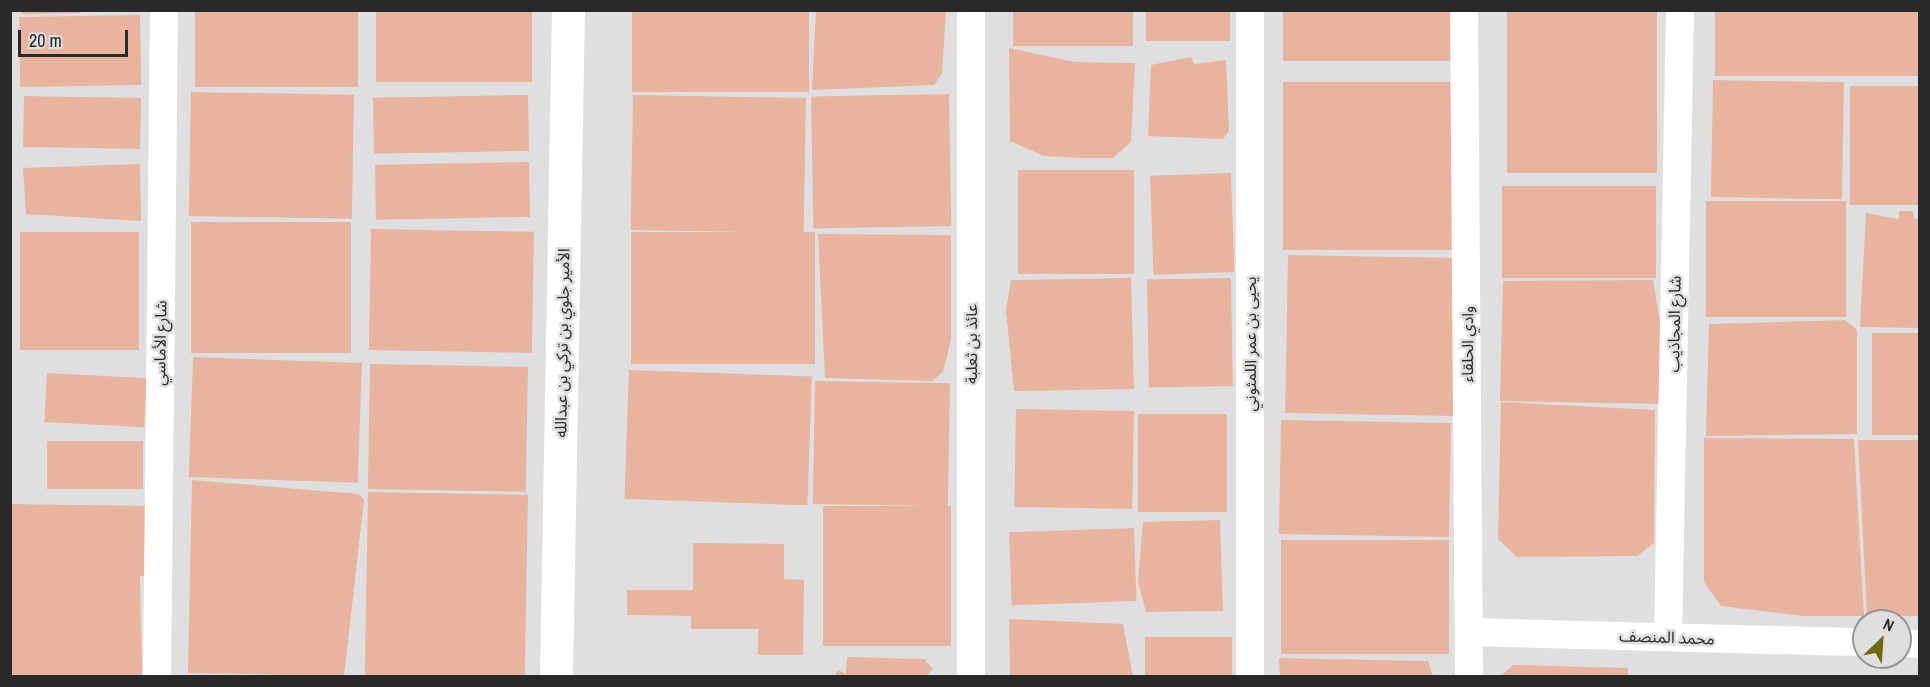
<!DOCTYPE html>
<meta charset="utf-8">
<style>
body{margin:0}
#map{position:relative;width:1930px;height:687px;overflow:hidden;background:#dfdfe1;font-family:"Archivo Narrow","Noto Sans Arabic",sans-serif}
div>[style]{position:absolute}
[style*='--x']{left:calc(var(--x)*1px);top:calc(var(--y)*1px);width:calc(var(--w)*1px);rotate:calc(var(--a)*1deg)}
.building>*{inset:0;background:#e8b49d;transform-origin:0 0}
.street>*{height:28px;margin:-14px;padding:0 14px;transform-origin:14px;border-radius:14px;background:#fff}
.secondary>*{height:33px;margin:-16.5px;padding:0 16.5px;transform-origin:16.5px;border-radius:16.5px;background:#fff}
span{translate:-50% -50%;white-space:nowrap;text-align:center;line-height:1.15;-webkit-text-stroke:5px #dfdfe1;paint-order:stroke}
.street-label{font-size:16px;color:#282929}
.frame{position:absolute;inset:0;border:12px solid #282929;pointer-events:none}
.north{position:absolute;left:1852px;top:609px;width:60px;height:60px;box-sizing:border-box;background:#dfdfe1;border:2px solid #969697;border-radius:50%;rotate:25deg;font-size:16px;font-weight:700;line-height:24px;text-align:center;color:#282929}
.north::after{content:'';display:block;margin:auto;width:21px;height:27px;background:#6c6c0d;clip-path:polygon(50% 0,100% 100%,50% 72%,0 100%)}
.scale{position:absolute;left:18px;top:30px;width:110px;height:27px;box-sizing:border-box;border:3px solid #282929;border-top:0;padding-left:8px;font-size:18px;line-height:21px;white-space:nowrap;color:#282929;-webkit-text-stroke:4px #dfdfe1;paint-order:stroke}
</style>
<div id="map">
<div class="building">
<i style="clip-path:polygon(21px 10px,80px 10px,80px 13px,21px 14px)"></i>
<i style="left:195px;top:10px;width:163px;height:77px"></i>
<i style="left:376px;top:10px;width:156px;height:72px"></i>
<i style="left:632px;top:10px;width:177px;height:82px"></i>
<i style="clip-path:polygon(816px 10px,946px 10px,942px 74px,934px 85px,812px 90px)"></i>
<i style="left:1013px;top:10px;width:120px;height:36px"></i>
<i style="left:1146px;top:10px;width:84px;height:31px"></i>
<i style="left:1283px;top:10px;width:172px;height:51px"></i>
<i style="left:1507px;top:10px;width:150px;height:163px"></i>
<i style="left:1715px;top:10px;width:205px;height:66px"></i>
<i style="left:140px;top:15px;width:70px;height:121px;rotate:89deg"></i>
<i style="clip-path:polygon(1009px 48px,1075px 62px,1135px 63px,1131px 142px,1113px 158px,1078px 158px,1044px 156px,1010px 141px)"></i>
<i style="clip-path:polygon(1191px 57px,1194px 64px,1226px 60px,1229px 131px,1223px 139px,1148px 136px,1151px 65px)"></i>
<i style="left:1713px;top:80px;width:131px;height:117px;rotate:1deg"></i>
<i style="left:1283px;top:82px;width:171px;height:168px"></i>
<i style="left:1920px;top:86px;width:119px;height:70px;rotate:90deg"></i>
<i style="left:191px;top:92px;width:163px;height:124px;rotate:1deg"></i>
<i style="left:949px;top:94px;width:132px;height:138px;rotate:89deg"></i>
<i style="left:528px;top:95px;width:56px;height:155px;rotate:89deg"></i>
<i style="left:633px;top:95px;width:173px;height:135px;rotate:1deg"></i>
<i style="left:141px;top:98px;width:51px;height:117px;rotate:91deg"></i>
<i style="left:529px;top:162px;width:55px;height:154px;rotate:89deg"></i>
<i style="clip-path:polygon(140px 164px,141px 221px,26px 214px,23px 168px)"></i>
<i style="left:1018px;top:170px;width:116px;height:104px"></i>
<i style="left:1231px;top:173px;width:99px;height:81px;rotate:88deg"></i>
<i style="left:1502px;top:186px;width:154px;height:92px"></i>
<i style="left:1706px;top:201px;width:140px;height:116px"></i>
<i style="clip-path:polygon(1899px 211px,1913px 211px,1914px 219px,1920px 219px,1920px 328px,1860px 327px,1866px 213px,1899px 219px)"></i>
<i style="left:191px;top:222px;width:160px;height:131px"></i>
<i style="left:371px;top:229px;width:163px;height:121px;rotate:1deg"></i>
<i style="left:139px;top:232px;width:118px;height:119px;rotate:90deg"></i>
<i style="left:631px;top:232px;width:184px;height:132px"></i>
<i style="clip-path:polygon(818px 234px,951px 235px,951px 340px,943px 372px,932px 381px,825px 378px)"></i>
<i style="left:1288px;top:255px;width:168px;height:158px;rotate:1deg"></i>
<i style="clip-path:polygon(1131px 278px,1134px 389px,1014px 391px,1006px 310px,1011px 280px)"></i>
<i style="left:1231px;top:278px;width:108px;height:84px;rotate:89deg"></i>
<i style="clip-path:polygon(1653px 280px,1663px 341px,1663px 404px,1500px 401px,1503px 281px)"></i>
<i style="clip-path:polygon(1845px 320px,1857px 330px,1857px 434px,1706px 436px,1709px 324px)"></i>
<i style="left:1920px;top:333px;width:102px;height:48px;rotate:90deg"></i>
<i style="left:193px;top:357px;width:169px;height:120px;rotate:2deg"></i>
<i style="left:370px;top:364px;width:158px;height:125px;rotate:1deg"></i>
<i style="left:629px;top:370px;width:183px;height:129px;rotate:2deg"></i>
<i style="left:47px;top:373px;width:100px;height:49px;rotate:3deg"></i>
<i style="left:815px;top:381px;width:135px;height:123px;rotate:1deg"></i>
<i style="clip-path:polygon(1501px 402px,1655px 410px,1654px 543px,1637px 556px,1517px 557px,1498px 539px)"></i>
<i style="left:1016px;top:409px;width:118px;height:98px;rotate:1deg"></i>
<i style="left:1138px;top:414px;width:89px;height:98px"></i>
<i style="left:1281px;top:420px;width:170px;height:114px;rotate:1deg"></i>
<i style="clip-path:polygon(1704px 438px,1854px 439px,1864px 616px,1803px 616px,1721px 606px,1704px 582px)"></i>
<i style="clip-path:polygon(1858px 440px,1920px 440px,1920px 616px,1867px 616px)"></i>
<i style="left:47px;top:441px;width:96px;height:48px"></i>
<i style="clip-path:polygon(192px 480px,359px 494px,364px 500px,344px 676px,188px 673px)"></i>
<i style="left:368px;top:492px;width:160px;height:185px;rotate:1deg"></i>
<i style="clip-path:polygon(10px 504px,149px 506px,148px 575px,140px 576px,142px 676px,10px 676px)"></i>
<i style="left:823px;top:506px;width:128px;height:140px"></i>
<i style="clip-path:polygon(1220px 520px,1223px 611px,1146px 612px,1138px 582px,1143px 522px)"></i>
<i style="left:1134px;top:528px;width:73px;height:125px;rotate:88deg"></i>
<i style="left:1281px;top:540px;width:168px;height:114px"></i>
<i style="clip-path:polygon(693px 543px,784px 544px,784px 579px,804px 580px,803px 655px,758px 655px,758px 629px,691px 629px,691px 616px,627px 615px,627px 590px,693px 590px)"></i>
<i style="clip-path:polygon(1009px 619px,1123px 624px,1133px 676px,1010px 676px)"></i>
<i style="left:1145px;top:637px;width:87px;height:39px"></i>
<i style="clip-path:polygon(847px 657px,924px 659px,933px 669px,927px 676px,835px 676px,838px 670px,846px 674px)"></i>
<i style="clip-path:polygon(1279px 658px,1428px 661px,1433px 676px,1280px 676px)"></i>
<i style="clip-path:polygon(1513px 665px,1628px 668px,1628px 676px,1501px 676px)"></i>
</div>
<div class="street">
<i style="--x:1250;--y:10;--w:666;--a:90"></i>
<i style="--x:1464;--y:10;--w:666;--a:89.57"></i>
<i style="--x:1469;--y:632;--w:395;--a:1.5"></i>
<i style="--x:1668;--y:637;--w:627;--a:-88.9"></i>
<i style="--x:1900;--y:643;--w:20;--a:3"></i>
<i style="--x:157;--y:676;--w:666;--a:-89.4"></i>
<i style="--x:971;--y:676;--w:666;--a:-90"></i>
</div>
<div class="secondary">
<i style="--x:556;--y:676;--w:666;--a:-88.97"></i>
</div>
<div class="street-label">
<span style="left:1674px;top:324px;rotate:-89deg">شارع المجاذيب</span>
<span style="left:160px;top:343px;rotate:-89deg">شارع الأماسي</span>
<span style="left:562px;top:343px;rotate:-89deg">الأمير جلوي بن تركي بن عبدالله</span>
<span style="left:971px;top:344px;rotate:-90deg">عائذ بن ثعلبة</span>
<span style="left:1250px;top:344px;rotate:-90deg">يحيى بن عمر اللمثوني</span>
<span style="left:1467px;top:344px;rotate:-90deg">وادي الحلقاء</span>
<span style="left:1667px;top:637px;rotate:2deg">محمد المنصف</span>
</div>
<div class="frame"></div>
<div class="north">N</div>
<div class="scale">20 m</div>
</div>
